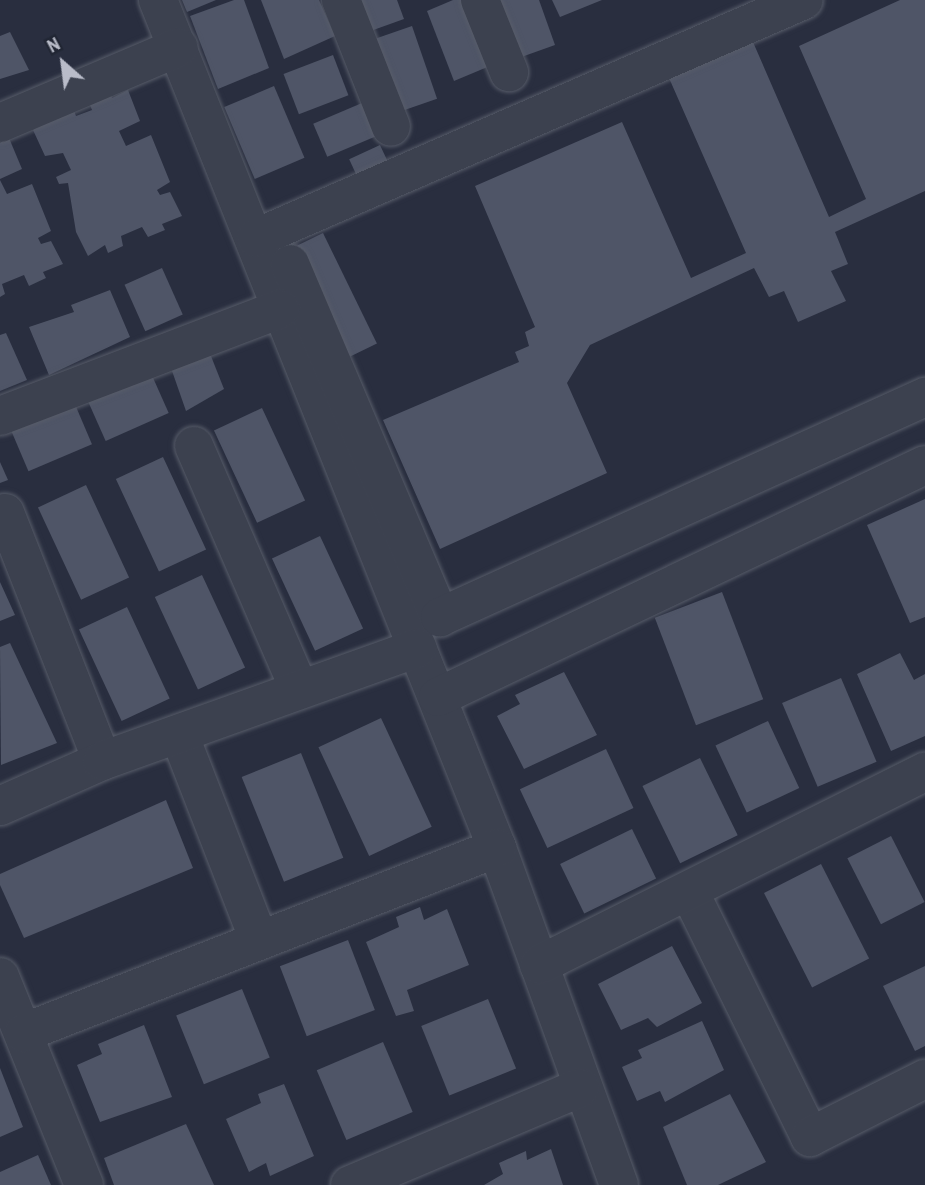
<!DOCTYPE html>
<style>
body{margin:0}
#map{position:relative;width:925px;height:1185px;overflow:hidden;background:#292e3f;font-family:"Archivo Narrow",sans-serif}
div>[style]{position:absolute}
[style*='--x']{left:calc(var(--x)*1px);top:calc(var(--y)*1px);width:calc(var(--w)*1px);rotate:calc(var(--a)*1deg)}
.building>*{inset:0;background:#4f5567;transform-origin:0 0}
.roads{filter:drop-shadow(0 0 2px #575c69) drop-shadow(0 0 2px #575c69)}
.minor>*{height:38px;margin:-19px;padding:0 19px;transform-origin:19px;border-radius:19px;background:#3c414f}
span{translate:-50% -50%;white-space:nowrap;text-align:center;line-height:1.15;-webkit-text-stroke:6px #212634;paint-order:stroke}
.north{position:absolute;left:28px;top:28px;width:70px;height:70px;-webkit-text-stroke:5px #212634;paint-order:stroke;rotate:332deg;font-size:19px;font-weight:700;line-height:28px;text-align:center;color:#b9bcc9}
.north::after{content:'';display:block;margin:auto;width:24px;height:32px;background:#b9bcc9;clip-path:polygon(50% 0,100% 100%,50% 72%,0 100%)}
</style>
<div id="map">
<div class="building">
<i style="clip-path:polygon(182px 0,216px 0,187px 12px)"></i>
<i style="clip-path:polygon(234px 0,244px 0,269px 68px,218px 89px,190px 16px)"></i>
<i style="clip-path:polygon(261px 0,319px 0,335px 36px,284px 59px)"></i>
<i style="clip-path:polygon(352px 0,397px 0,404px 19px,365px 33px)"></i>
<i style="clip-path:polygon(453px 0,472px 0,497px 63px,454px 81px,427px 11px)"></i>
<i style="clip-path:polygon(491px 0,539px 0,555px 45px,513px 60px)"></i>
<i style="clip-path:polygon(552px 0,602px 0,560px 17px)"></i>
<i style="clip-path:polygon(900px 0,925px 0,925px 191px,835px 232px,848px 264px,831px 271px,846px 301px,798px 322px,784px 291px,769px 297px,754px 268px,590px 345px,567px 383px,607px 473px,440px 549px,383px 420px,519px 362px,515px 352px,529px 346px,525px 332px,535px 327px,475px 186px,622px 122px,691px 278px,746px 253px,669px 78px,753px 42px,829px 217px,866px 199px,799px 46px)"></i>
<i style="left:412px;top:26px;width:77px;height:45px;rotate:71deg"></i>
<i style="clip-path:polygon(10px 32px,29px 70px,0 79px,0 36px)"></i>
<i style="left:333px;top:55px;width:43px;height:53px;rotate:69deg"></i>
<i style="left:274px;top:86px;width:78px;height:54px;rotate:67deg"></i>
<i style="clip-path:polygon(128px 90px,140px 121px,119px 131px,126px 146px,151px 135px,170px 182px,157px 190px,160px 195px,170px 192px,182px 216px,162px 224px,165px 230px,148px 237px,142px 227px,121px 236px,123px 246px,108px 253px,105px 245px,88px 256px,76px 232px,68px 183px,59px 184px,56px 177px,71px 170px,63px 153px,45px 156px,33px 130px,72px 106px,76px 116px,92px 110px,88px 100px,110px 92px,112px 98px)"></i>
<i style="left:362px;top:103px;width:36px;height:53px;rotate:67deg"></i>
<i style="clip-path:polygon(9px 138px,22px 169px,0 179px,0 143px)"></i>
<i style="left:380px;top:145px;width:21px;height:34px;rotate:65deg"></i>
<i style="clip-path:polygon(0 180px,7px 194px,32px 184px,51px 231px,38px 238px,41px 244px,51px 241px,63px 264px,43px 272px,46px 278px,29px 286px,24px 275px,2px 284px,5px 294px,0 297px)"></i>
<i style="left:323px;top:233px;width:123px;height:36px;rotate:64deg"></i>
<i style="left:162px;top:268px;width:51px;height:41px;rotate:66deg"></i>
<i style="clip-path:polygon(110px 290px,130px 337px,49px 375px,29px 327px,74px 312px,71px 305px)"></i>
<i style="clip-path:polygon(6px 333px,27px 380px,0 391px,0 335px)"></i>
<i style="clip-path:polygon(209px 351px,224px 389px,186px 411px,171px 368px)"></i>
<i style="left:150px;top:371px;width:46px;height:69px;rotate:66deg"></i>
<i style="left:74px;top:402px;width:46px;height:69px;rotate:67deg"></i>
<i style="left:262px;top:408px;width:102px;height:53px;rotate:65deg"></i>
<i style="left:163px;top:457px;width:102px;height:52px;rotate:65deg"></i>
<i style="clip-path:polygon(0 462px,8px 480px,0 483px)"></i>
<i style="left:86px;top:485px;width:102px;height:53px;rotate:65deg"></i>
<i style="clip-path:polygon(925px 499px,925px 617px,910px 623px,867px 525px)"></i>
<i style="left:320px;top:536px;width:102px;height:53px;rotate:65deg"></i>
<i style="left:202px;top:575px;width:102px;height:52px;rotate:65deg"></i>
<i style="clip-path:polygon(0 582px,15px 615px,0 621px)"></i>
<i style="left:722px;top:592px;width:115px;height:72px;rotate:69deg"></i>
<i style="left:127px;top:607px;width:101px;height:53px;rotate:65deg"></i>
<i style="clip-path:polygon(10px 643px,57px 743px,1px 765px,0 647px)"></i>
<i style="clip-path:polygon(900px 653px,914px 680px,925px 674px,925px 736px,891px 751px,857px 674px)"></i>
<i style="clip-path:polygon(564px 672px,597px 735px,524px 769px,497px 716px,520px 704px,515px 695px)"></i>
<i style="left:841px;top:678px;width:91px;height:64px;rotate:67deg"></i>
<i style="left:381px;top:718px;width:120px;height:69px;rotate:65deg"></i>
<i style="left:768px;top:721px;width:74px;height:58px;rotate:65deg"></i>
<i style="left:606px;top:749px;width:65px;height:95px;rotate:65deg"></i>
<i style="left:301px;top:753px;width:113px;height:64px;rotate:68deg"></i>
<i style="left:700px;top:758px;width:86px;height:64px;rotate:64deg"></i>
<i style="clip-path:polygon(166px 800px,193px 868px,24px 938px,0 885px,0 874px)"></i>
<i style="left:632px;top:829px;width:55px;height:80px;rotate:64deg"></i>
<i style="left:891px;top:836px;width:74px;height:49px;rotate:63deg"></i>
<i style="left:821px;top:864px;width:106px;height:64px;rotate:63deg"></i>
<i style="clip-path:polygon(420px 907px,424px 920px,447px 909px,469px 965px,407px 990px,414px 1011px,396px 1016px,366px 942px,399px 927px,396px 917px)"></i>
<i style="left:348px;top:940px;width:75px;height:73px;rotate:69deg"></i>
<i style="clip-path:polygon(672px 946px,702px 1003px,657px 1027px,648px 1018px,621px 1030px,598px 984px)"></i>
<i style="clip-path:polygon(925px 966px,925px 1046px,915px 1051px,883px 986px)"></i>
<i style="left:242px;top:989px;width:74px;height:71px;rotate:68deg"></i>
<i style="left:488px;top:999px;width:75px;height:72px;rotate:68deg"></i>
<i style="clip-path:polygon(702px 1021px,724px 1070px,665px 1102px,660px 1091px,637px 1101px,622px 1067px,642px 1058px,638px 1050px)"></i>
<i style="clip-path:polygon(144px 1025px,172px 1097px,100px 1122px,77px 1065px,102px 1054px,98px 1044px)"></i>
<i style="left:383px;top:1042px;width:76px;height:72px;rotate:67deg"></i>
<i style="clip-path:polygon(0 1068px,23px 1127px,0 1137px)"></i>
<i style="clip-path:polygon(284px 1084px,314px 1156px,270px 1176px,266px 1163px,249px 1172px,226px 1119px,261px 1103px,258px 1094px)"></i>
<i style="clip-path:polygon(730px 1094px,766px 1162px,718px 1185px,687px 1185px,663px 1127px)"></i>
<i style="clip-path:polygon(186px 1124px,214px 1185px,114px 1185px,104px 1158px)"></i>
<i style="clip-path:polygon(551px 1149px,563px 1185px,484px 1185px,503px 1174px,499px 1163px,526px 1151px,527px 1160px)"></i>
<i style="clip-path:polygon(38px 1155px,51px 1185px,0 1185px,0 1172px)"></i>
</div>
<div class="roads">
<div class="minor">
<i style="--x:158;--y:0;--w:913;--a:68.21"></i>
<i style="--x:497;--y:848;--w:358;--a:70.1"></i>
<i style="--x:341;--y:0;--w:136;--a:68.5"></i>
<i style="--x:480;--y:0;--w:78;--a:68.1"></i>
<i style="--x:0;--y:123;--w:194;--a:-23"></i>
<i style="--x:256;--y:238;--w:597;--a:-23.48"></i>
<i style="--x:290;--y:264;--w:384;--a:67"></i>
<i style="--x:440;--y:617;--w:533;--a:-24.4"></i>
<i style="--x:0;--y:416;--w:300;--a:-20.9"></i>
<i style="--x:194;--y:446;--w:265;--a:66.6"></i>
<i style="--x:5;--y:513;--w:266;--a:68.6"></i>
<i style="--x:438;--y:697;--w:539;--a:-25.47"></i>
<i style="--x:179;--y:734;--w:219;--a:68.8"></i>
<i style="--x:0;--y:806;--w:111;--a:-23.8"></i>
<i style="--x:102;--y:761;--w:335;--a:-19.7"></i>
<i style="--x:690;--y:893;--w:272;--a:63.8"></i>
<i style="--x:810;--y:1137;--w:129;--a:-26.8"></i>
<i style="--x:539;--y:965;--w:432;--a:-26.6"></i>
<i style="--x:0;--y:977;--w:224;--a:68"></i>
<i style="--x:23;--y:1033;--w:509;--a:-21.32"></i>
<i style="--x:350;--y:1185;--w:250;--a:-22.9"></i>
</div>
</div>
<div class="north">N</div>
</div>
